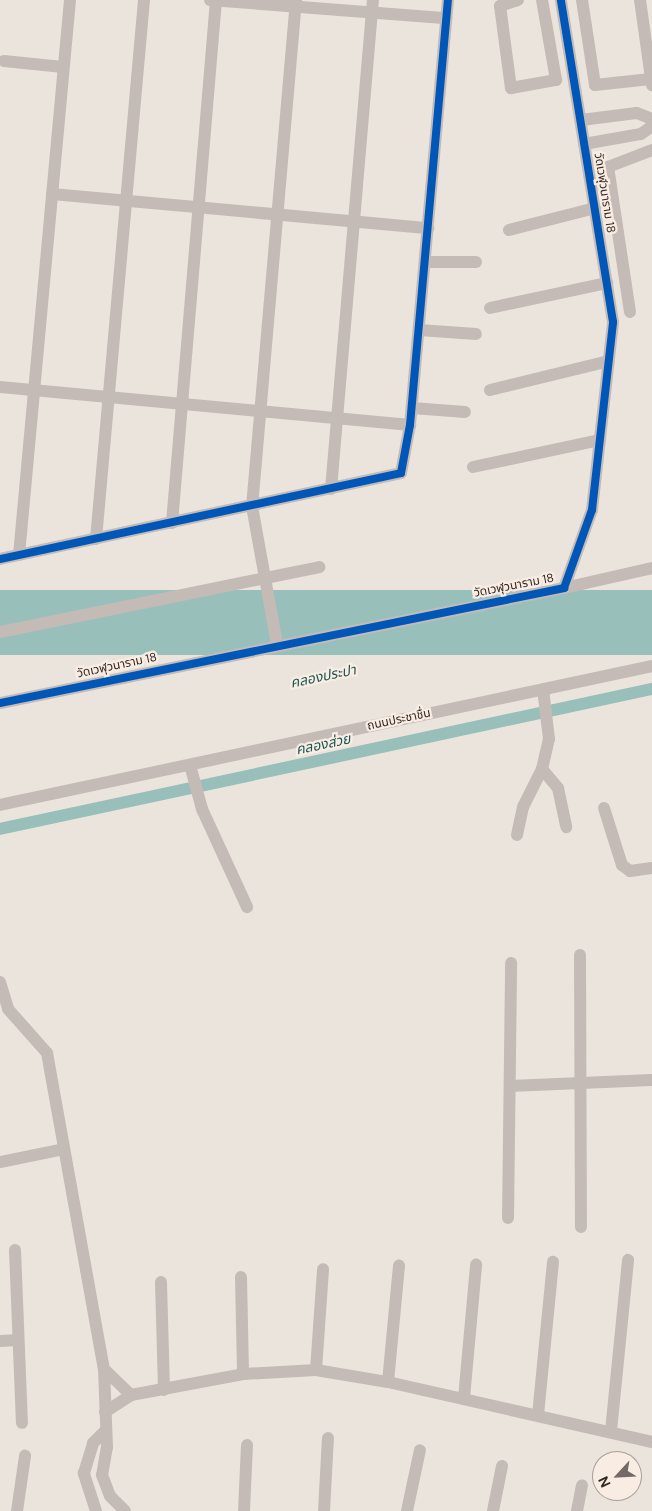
<!DOCTYPE html>
<meta charset="utf-8">
<style>
body{margin:0}
#map{position:relative;width:652px;height:1511px;overflow:hidden;background:#ebe4dd;font-family:"DM Sans","Noto Sans Thai",sans-serif}
div>[style]{position:absolute}
[style*='--x']{left:calc(var(--x)*1px);top:calc(var(--y)*1px);width:calc(var(--w)*1px);rotate:calc(var(--a)*1deg)}
.water>*{inset:0;background:#99bfbb;transform-origin:0 0}
.canal>*{height:12px;margin:-6px;padding:0 6px;transform-origin:6px;border-radius:6px;background:#99bfbb}
.minor>*{height:12px;margin:-6px;padding:0 6px;transform-origin:6px;border-radius:6px;background:#c4bbb6}
.cycleway>*{height:8px;margin:-4px;padding:0 4px;transform-origin:4px;border-radius:4px;background:#0057b8}
span{translate:-50% -50%;white-space:nowrap;text-align:center;line-height:1.15;-webkit-text-stroke:4.5px #f9ede3;paint-order:stroke}
.street-label{font-size:12px;color:#342925}
.water-label{font-size:14px;color:#1a5655;font-style:italic}
.north{position:absolute;left:592px;top:1451px;width:50px;height:50px;box-sizing:border-box;background:#f9ede3;border:1px solid #aa9f97;border-radius:50%;rotate:245deg;font-size:14px;font-weight:700;line-height:20px;text-align:center;color:#342925}
.north::after{content:'';display:block;margin:auto;width:18px;height:22px;background:#746a65;clip-path:polygon(50% 0,100% 100%,50% 72%,0 100%)}
</style>
<div id="map">
<div class="water">
<i style="left:652px;top:590px;width:65px;height:667px;rotate:90deg"></i>
</div>
<div class="canal">
<i style="--x:0;--y:829;--w:667;--a:-12.12"></i>
</div>
<div class="minor">
<i style="--x:210;--y:0;--w:237;--a:4.4"></i>
<i style="--x:518;--y:0;--w:19;--a:162"></i>
<i style="--x:500;--y:6;--w:83;--a:82.4"></i>
<i style="--x:511;--y:88;--w:46;--a:-10.1"></i>
<i style="--x:556;--y:80;--w:81;--a:-99.9"></i>
<i style="--x:582;--y:0;--w:86;--a:81.3"></i>
<i style="--x:595;--y:85;--w:56;--a:-6.1"></i>
<i style="--x:640;--y:0;--w:86;--a:82"></i>
<i style="--x:4;--y:61;--w:59;--a:5.8"></i>
<i style="--x:581;--y:120;--w:56;--a:-7.1"></i>
<i style="--x:637;--y:113;--w:16;--a:22"></i>
<i style="--x:584;--y:144;--w:58;--a:-10"></i>
<i style="--x:641;--y:134;--w:14;--a:-36"></i>
<i style="--x:52;--y:194;--w:378;--a:5.2"></i>
<i style="--x:509;--y:230;--w:89;--a:-14.3"></i>
<i style="--x:425;--y:262;--w:51;--a:0"></i>
<i style="--x:490;--y:308;--w:120;--a:-12.1"></i>
<i style="--x:630;--y:312;--w:147;--a:-98.6"></i>
<i style="--x:608;--y:167;--w:47;--a:-21.1"></i>
<i style="--x:419;--y:330;--w:57;--a:4"></i>
<i style="--x:0;--y:387;--w:412;--a:5.3"></i>
<i style="--x:490;--y:390;--w:122;--a:-13.7"></i>
<i style="--x:412;--y:408;--w:53;--a:4.3"></i>
<i style="--x:473;--y:467;--w:130;--a:-12"></i>
<i style="--x:331;--y:489;--w:491;--a:-85.1"></i>
<i style="--x:172;--y:523;--w:525;--a:-85.19"></i>
<i style="--x:96;--y:539;--w:541;--a:-84.91"></i>
<i style="--x:19;--y:555;--w:557;--a:-84.75"></i>
<i style="--x:0;--y:559;--w:410;--a:-12.1"></i>
<i style="--x:401;--y:473;--w:49;--a:-79.4"></i>
<i style="--x:410;--y:425;--w:427;--a:-84.9"></i>
<i style="--x:564;--y:588;--w:90;--a:-12.8"></i>
<i style="--x:0;--y:632;--w:326;--a:-11.5"></i>
<i style="--x:277;--y:644;--w:139;--a:-100.3"></i>
<i style="--x:252;--y:507;--w:509;--a:-85.04"></i>
<i style="--x:0;--y:703;--w:576;--a:-11.52"></i>
<i style="--x:564;--y:588;--w:83;--a:-70.3"></i>
<i style="--x:592;--y:510;--w:189;--a:-83.6"></i>
<i style="--x:613;--y:322;--w:326;--a:-99.2"></i>
<i style="--x:190;--y:765;--w:46;--a:74.7"></i>
<i style="--x:202;--y:809;--w:108;--a:65.3"></i>
<i style="--x:542;--y:769;--w:25;--a:50"></i>
<i style="--x:558;--y:788;--w:40;--a:78"></i>
<i style="--x:0;--y:805;--w:667;--a:-12.03"></i>
<i style="--x:604;--y:808;--w:60;--a:72.5"></i>
<i style="--x:622;--y:865;--w:10;--a:37"></i>
<i style="--x:630;--y:871;--w:22;--a:-8"></i>
<i style="--x:517;--y:835;--w:29;--a:-78"></i>
<i style="--x:523;--y:807;--w:42;--a:-63.4"></i>
<i style="--x:542;--y:769;--w:31;--a:-77"></i>
<i style="--x:549;--y:739;--w:50;--a:-96.8"></i>
<i style="--x:580;--y:955;--w:272;--a:89.8"></i>
<i style="--x:0;--y:982;--w:28;--a:73"></i>
<i style="--x:8;--y:1009;--w:59;--a:48.4"></i>
<i style="--x:47;--y:1053;--w:321;--a:79.8"></i>
<i style="--x:104;--y:1369;--w:78;--a:87.8"></i>
<i style="--x:107;--y:1447;--w:28;--a:100"></i>
<i style="--x:102;--y:1475;--w:22;--a:69"></i>
<i style="--x:110;--y:1496;--w:21;--a:45"></i>
<i style="--x:510;--y:1086;--w:142;--a:-2.4"></i>
<i style="--x:0;--y:1162;--w:65;--a:-11.5"></i>
<i style="--x:508;--y:1218;--w:255;--a:-89.3"></i>
<i style="--x:15;--y:1250;--w:173;--a:87.7"></i>
<i style="--x:241;--y:1277;--w:97;--a:88.8"></i>
<i style="--x:161;--y:1282;--w:108;--a:88.4"></i>
<i style="--x:0;--y:1341;--w:18;--a:-3"></i>
<i style="--x:104;--y:1369;--w:37;--a:44"></i>
<i style="--x:316;--y:1370;--w:101;--a:-86"></i>
<i style="--x:388;--y:1382;--w:117;--a:-84.6"></i>
<i style="--x:464;--y:1398;--w:134;--a:-84.8"></i>
<i style="--x:105;--y:1412;--w:31;--a:-33"></i>
<i style="--x:131;--y:1395;--w:114;--a:-10.6"></i>
<i style="--x:243;--y:1374;--w:73;--a:-3.1"></i>
<i style="--x:316;--y:1370;--w:73;--a:9.5"></i>
<i style="--x:388;--y:1382;--w:271;--a:12.8"></i>
<i style="--x:538;--y:1415;--w:154;--a:-84.4"></i>
<i style="--x:611;--y:1431;--w:172;--a:-84.3"></i>
<i style="--x:17;--y:1511;--w:56;--a:-81.7"></i>
<i style="--x:96;--y:1511;--w:40;--a:-108"></i>
<i style="--x:84;--y:1473;--w:31;--a:-73"></i>
<i style="--x:93;--y:1443;--w:16;--a:-45"></i>
<i style="--x:244;--y:1511;--w:66;--a:-87.4"></i>
<i style="--x:324;--y:1511;--w:73;--a:-86.9"></i>
<i style="--x:407;--y:1511;--w:62;--a:-78"></i>
<i style="--x:493;--y:1511;--w:46;--a:-78.7"></i>
<i style="--x:577;--y:1511;--w:26;--a:-79"></i>
</div>
<div class="cycleway">
<i style="--x:0;--y:559;--w:410;--a:-12.1"></i>
<i style="--x:401;--y:473;--w:49;--a:-79.4"></i>
<i style="--x:410;--y:425;--w:427;--a:-84.9"></i>
<i style="--x:0;--y:703;--w:576;--a:-11.52"></i>
<i style="--x:564;--y:588;--w:83;--a:-70.3"></i>
<i style="--x:592;--y:510;--w:189;--a:-83.6"></i>
<i style="--x:613;--y:322;--w:326;--a:-99.2"></i>
</div>
<div class="street-label">
<span style="left:604px;top:193px;rotate:81deg">วัดเวฬุวนาราม 18</span>
<span style="left:514px;top:586px;rotate:-11deg">วัดเวฬุวนาราม 18</span>
<span style="left:117px;top:666px;rotate:-12deg">วัดเวฬุวนาราม 18</span>
<span style="left:399px;top:720px;rotate:-12deg">ถนนประชาชื่น</span>
</div>
<div class="water-label">
<span style="left:323px;top:676px;rotate:-12deg">คลองประปา</span>
<span style="left:323px;top:744px;rotate:-12deg">คลองส่วย</span>
</div>
<div class="north">N</div>
</div>
